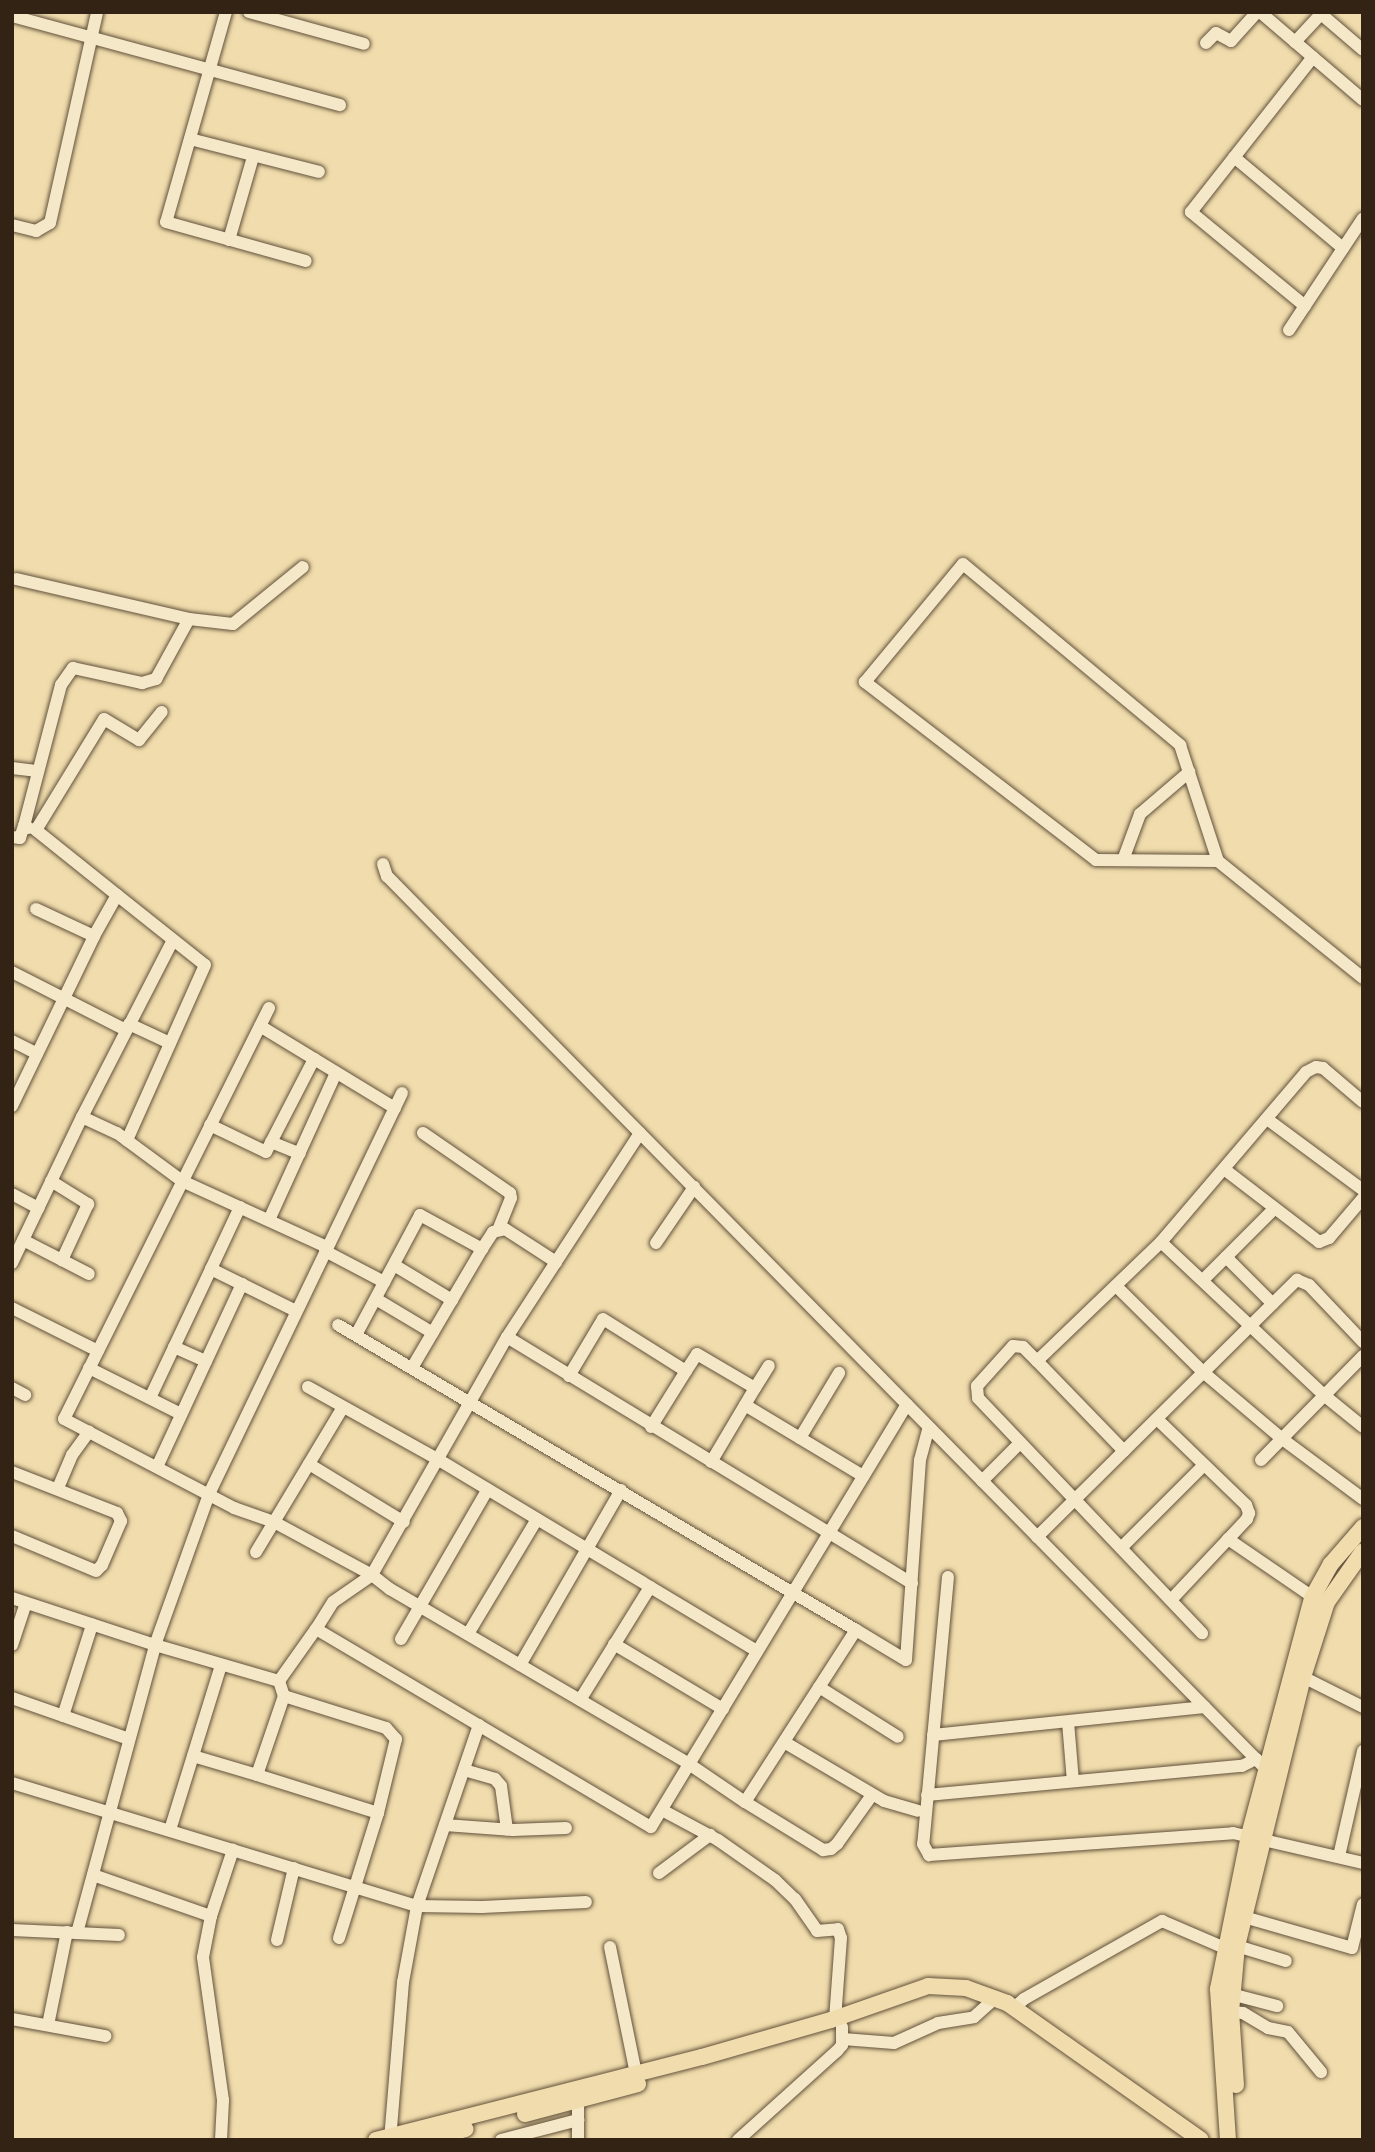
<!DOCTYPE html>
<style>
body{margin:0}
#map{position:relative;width:1375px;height:2152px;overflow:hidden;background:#f0dcac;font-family:"IM FELL English",serif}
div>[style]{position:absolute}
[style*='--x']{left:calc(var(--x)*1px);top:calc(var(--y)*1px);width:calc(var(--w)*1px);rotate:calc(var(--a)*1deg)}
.roads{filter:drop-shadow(0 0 2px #62513b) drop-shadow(0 0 2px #62513b)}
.minor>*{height:12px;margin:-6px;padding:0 6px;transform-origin:6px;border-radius:6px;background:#f5e8c9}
.major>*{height:16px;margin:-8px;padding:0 8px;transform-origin:8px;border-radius:8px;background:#f0dcac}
span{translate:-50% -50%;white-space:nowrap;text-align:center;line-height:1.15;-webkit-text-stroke:5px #f5e8c9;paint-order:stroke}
.frame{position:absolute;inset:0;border:14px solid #322315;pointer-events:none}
</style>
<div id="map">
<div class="roads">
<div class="minor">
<i style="--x:226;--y:12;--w:218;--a:105.9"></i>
<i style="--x:166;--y:222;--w:145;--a:15.6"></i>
<i style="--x:249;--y:12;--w:119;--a:15.5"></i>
<i style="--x:1260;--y:12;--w:135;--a:40.5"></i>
<i style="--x:12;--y:16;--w:340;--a:15.2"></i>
<i style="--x:1295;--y:42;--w:38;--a:-47"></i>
<i style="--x:1321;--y:14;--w:55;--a:40.6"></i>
<i style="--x:1206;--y:43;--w:14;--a:-45"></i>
<i style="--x:1216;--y:33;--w:17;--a:28"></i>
<i style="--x:1231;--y:41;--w:39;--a:-48"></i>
<i style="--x:190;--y:139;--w:133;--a:14.3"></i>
<i style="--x:1234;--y:157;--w:142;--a:39.9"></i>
<i style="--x:12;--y:225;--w:25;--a:14"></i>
<i style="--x:36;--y:231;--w:16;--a:-30"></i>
<i style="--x:50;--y:223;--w:216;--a:-77.4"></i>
<i style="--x:229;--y:240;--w:86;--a:-73.9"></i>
<i style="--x:1305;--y:306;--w:148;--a:-140.5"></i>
<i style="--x:1191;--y:212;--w:197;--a:-51.8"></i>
<i style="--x:1289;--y:330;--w:134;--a:-56.5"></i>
<i style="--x:963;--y:564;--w:283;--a:39.8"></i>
<i style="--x:1180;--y:745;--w:122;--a:71.9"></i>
<i style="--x:1218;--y:861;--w:122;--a:-179.5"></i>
<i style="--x:1096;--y:860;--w:292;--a:-142.4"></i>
<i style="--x:865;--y:682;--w:153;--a:-50.3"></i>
<i style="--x:16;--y:579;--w:178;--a:13"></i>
<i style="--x:12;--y:768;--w:26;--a:7"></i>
<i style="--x:24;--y:826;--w:146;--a:-75.3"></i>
<i style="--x:61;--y:685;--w:21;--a:-55"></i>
<i style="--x:73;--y:668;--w:71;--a:12.3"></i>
<i style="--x:142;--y:683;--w:15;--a:-16"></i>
<i style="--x:156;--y:679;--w:68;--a:-61.2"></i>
<i style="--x:189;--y:619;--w:44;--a:6.5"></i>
<i style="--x:233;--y:624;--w:90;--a:-39.2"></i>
<i style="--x:12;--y:837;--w:8;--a:7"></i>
<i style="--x:20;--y:838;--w:13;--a:-72"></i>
<i style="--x:24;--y:826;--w:5;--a:22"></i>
<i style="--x:1123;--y:860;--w:49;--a:-69.7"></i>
<i style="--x:1140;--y:814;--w:65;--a:-40.6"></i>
<i style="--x:1218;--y:861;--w:186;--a:38.9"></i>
<i style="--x:383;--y:864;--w:13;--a:72"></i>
<i style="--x:387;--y:876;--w:1239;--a:45.46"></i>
<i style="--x:1256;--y:1759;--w:13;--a:45"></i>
<i style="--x:1265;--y:1768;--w:9;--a:13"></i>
<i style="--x:117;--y:895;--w:112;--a:38.5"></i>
<i style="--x:205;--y:965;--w:192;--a:114"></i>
<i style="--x:36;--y:909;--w:64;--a:25"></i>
<i style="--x:173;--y:940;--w:199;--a:117.2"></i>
<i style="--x:82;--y:1117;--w:38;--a:25"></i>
<i style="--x:117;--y:1133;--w:81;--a:36.4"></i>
<i style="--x:182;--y:1181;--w:159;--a:24.5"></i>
<i style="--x:12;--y:972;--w:128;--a:27"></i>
<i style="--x:269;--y:1008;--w:459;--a:116.5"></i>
<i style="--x:64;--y:1419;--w:192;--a:27.6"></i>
<i style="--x:234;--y:1508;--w:42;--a:19.3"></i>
<i style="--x:274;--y:1522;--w:111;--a:28.4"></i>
<i style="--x:372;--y:1575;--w:23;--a:38"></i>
<i style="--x:390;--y:1589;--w:346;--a:30.3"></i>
<i style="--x:689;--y:1764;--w:68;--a:34.2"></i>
<i style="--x:745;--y:1802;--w:205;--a:-57.2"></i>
<i style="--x:856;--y:1630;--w:601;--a:-149.51"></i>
<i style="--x:129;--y:1024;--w:45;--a:24.9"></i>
<i style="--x:260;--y:1026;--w:158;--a:31.3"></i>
<i style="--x:12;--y:1041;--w:28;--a:27"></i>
<i style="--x:12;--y:1106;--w:189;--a:-64.2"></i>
<i style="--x:94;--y:936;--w:47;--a:-60.7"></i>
<i style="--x:117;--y:895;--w:104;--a:-141.3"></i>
<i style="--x:36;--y:830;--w:130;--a:-58.5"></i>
<i style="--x:104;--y:719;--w:41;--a:31"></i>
<i style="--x:139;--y:740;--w:36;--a:-51"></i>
<i style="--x:1267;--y:1119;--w:119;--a:36.5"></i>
<i style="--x:210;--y:1125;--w:62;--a:25.7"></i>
<i style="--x:266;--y:1152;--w:105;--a:-62.7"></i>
<i style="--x:423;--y:1133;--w:106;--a:34.6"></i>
<i style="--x:510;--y:1193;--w:5;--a:79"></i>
<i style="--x:511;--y:1198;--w:32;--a:112"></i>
<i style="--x:640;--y:1133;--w:244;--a:123.1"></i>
<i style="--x:507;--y:1337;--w:274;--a:119.6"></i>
<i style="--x:372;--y:1575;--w:47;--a:145.3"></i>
<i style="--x:333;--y:1602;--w:32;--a:122"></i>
<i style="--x:316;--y:1629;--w:389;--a:30.6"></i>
<i style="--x:651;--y:1827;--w:494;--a:-58.8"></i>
<i style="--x:271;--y:1142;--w:31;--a:22"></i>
<i style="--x:1224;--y:1169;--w:120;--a:37.5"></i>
<i style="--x:1319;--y:1242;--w:11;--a:-22"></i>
<i style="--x:1329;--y:1238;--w:52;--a:-49.6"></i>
<i style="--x:51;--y:1181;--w:44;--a:31.9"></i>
<i style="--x:88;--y:1204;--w:62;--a:114.9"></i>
<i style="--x:12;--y:1194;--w:30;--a:28"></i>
<i style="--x:240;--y:1207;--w:68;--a:115.1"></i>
<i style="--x:211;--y:1269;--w:95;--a:26.3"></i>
<i style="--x:269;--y:1220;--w:162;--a:-65.5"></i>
<i style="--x:23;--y:1240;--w:74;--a:27.3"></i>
<i style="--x:1161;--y:1242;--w:223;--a:-49.5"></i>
<i style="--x:1306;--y:1072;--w:11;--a:-27"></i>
<i style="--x:1316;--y:1067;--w:7;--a:8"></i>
<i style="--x:1323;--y:1068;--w:52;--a:40.4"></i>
<i style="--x:656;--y:1243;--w:68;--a:-55.8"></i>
<i style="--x:482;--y:1249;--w:20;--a:-57"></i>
<i style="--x:493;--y:1232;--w:12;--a:-14"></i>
<i style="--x:505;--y:1229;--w:61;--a:32.9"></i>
<i style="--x:325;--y:1251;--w:67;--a:27.7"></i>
<i style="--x:1226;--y:1257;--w:66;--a:45"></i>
<i style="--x:12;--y:1263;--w:162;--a:-64.4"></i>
<i style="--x:394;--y:1265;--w:68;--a:31.1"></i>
<i style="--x:1203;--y:1280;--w:100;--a:-45"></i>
<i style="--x:1116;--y:1286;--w:122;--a:44.7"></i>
<i style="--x:1203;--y:1372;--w:102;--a:40.2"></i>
<i style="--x:1281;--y:1438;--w:102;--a:36.6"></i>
<i style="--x:376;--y:1299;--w:66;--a:30.8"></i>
<i style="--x:12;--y:1308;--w:96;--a:26.6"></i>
<i style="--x:356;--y:1335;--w:136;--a:-61.9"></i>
<i style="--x:420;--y:1215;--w:71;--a:28.7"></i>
<i style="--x:482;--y:1249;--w:138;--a:120.5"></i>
<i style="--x:507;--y:1337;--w:474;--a:31.3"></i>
<i style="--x:174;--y:1347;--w:35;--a:24"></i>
<i style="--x:1037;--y:1361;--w:20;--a:-135"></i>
<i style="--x:1023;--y:1347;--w:10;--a:-174"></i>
<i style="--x:1013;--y:1346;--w:54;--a:132"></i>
<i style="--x:977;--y:1386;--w:12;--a:85"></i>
<i style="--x:978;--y:1398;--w:325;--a:46.4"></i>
<i style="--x:89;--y:1368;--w:103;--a:26.6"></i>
<i style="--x:686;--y:1371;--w:20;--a:-57"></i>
<i style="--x:697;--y:1354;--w:67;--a:30.4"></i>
<i style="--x:755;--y:1388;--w:86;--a:120.7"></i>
<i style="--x:569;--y:1376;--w:66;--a:-59.2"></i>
<i style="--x:603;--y:1319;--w:98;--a:32.1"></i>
<i style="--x:686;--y:1371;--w:66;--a:122"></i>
<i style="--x:308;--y:1387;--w:150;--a:29.1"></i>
<i style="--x:439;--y:1460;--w:371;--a:31"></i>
<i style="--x:12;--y:1388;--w:15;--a:28"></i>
<i style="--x:755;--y:1388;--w:26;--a:-58"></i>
<i style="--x:150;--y:1398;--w:143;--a:-64.7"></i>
<i style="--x:745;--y:1405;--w:138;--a:31"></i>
<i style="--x:1157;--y:1419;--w:124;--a:44"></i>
<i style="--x:1246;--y:1505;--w:9;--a:69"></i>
<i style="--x:1249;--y:1513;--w:6;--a:108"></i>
<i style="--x:1247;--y:1519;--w:111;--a:133.2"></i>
<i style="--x:800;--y:1438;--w:76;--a:-59"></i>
<i style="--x:1124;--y:1451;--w:125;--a:-134"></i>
<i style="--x:1037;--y:1361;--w:172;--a:-43.8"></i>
<i style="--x:1161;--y:1242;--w:225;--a:43.2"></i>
<i style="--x:1325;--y:1396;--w:49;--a:39.2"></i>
<i style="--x:1261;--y:1460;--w:146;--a:-45.6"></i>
<i style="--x:309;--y:1464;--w:111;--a:31.4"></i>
<i style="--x:157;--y:1467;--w:202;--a:-65.1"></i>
<i style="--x:12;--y:1472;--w:113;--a:21.3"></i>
<i style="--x:117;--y:1513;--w:9;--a:63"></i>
<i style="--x:121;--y:1521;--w:48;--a:113.4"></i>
<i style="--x:102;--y:1565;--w:8;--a:135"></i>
<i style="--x:96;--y:1571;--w:91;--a:-157.4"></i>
<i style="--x:982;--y:1481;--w:54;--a:-45"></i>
<i style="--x:58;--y:1488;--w:36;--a:-67"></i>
<i style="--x:72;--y:1455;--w:29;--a:-54"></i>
<i style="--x:1037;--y:1537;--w:366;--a:-44.7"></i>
<i style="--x:1297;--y:1280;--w:13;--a:23"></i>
<i style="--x:1309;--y:1285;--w:79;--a:46.5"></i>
<i style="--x:1228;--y:1539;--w:108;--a:34.4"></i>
<i style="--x:1121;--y:1548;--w:117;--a:-45"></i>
<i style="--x:256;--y:1552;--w:169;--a:-59"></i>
<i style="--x:948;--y:1577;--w:268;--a:95.3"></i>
<i style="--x:923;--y:1844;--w:13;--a:61"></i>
<i style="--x:929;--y:1855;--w:305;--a:-4.1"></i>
<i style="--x:1233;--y:1833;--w:133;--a:13"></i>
<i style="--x:12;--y:1598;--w:151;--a:18.2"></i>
<i style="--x:155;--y:1645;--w:129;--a:16.2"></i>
<i style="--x:279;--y:1681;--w:64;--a:-54.6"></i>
<i style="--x:856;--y:1630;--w:58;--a:31"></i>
<i style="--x:906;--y:1660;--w:200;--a:-86"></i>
<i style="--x:920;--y:1460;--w:34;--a:-75"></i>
<i style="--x:468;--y:1634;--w:134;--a:-59"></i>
<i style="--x:401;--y:1639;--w:173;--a:-59.9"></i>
<i style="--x:614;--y:1644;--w:127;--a:30.8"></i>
<i style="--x:12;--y:1645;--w:44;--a:-71.6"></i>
<i style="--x:520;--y:1665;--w:202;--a:-60"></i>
<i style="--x:1303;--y:1677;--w:67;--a:26.6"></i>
<i style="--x:279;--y:1681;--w:16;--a:72"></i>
<i style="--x:284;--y:1696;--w:107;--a:17.4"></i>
<i style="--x:386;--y:1728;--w:15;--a:48"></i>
<i style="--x:396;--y:1739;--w:76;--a:103.7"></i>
<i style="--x:378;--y:1813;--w:131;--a:107.3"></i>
<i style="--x:819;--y:1687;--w:93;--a:32.3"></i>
<i style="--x:284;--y:1696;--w:83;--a:108.9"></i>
<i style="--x:257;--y:1775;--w:127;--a:17.4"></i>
<i style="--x:12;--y:1698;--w:124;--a:19.3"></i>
<i style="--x:580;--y:1700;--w:133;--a:-58.2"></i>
<i style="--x:63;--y:1716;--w:96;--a:-72.3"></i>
<i style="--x:1068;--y:1722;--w:59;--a:85.2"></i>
<i style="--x:479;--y:1725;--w:191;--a:108.9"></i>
<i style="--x:417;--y:1906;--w:65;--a:0.9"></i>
<i style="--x:482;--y:1907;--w:104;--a:-2.8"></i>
<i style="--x:933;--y:1735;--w:273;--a:-5.9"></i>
<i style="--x:784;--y:1742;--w:116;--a:30.5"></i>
<i style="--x:884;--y:1801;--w:35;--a:16"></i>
<i style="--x:193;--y:1756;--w:67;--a:16.5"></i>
<i style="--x:464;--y:1770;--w:32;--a:16"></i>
<i style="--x:495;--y:1779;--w:9;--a:49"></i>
<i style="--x:501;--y:1786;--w:44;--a:82.2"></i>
<i style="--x:12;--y:1783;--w:423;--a:16.9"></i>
<i style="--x:417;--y:1906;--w:77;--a:100.4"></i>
<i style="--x:403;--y:1982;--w:159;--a:94.7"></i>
<i style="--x:927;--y:1795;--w:316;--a:-5.3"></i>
<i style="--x:1242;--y:1766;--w:16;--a:-27"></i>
<i style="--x:745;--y:1802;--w:92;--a:31.6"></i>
<i style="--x:823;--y:1850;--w:8;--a:-7"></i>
<i style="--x:831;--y:1849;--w:8;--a:-40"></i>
<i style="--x:837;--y:1844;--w:60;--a:-54.5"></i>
<i style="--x:662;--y:1810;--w:64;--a:28.2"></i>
<i style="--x:718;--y:1840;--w:70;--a:35.1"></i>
<i style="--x:775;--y:1880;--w:28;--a:44"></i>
<i style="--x:795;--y:1899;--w:39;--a:55"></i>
<i style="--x:817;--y:1931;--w:21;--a:-5"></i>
<i style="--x:838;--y:1929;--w:9;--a:72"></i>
<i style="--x:841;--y:1938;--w:81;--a:94.2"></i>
<i style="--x:445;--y:1825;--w:68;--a:4.2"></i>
<i style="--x:513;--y:1830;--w:53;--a:-2.2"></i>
<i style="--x:170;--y:1830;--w:173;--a:-72.8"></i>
<i style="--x:1339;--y:1856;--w:108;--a:-77.1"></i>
<i style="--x:659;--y:1873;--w:64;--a:-36.7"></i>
<i style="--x:93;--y:1875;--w:125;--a:19.2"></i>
<i style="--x:1244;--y:1917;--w:112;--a:16"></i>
<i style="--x:1352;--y:1948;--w:45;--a:-76"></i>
<i style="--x:12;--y:1930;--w:107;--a:2.7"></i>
<i style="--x:77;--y:1933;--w:298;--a:-74.8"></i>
<i style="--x:155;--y:1645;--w:160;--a:-70.3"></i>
<i style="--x:209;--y:1494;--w:445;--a:-64.3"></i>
<i style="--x:277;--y:1940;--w:74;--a:-76.7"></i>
<i style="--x:1237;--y:1946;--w:51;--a:17"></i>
<i style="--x:610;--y:1947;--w:130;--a:78.4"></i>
<i style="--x:1227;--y:1993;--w:52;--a:14.6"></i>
<i style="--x:1014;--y:2008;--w:13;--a:-42"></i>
<i style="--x:1024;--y:1999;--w:159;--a:-29.5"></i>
<i style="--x:1162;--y:1921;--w:69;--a:23.2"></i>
<i style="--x:1231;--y:2012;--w:12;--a:5"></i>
<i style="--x:1243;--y:2013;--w:29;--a:31"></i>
<i style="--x:1268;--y:2028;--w:20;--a:11"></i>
<i style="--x:1288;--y:2032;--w:52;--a:50.5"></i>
<i style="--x:12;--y:2019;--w:95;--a:10.4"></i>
<i style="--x:48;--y:2025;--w:95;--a:-78.5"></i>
<i style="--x:843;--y:2039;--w:51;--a:4.5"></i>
<i style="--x:894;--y:2043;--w:48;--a:-24.4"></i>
<i style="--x:938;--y:2023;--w:36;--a:-9"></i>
<i style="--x:974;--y:2017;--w:27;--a:-42"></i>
<i style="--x:221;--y:2140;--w:40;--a:-87.1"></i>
<i style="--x:223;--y:2100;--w:144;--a:-98"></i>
<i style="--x:203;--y:1957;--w:42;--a:-79"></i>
<i style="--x:211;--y:1916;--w:70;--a:-71.6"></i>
<i style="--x:501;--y:2140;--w:80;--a:-14.6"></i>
<i style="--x:578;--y:2140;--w:40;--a:-90"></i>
<i style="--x:738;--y:2140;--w:133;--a:-42"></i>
<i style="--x:837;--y:2051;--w:8;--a:-50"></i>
<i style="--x:842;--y:2045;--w:18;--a:-90"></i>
</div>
<div class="major">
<i style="--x:1236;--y:2085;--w:73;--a:-93.9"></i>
<i style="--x:1231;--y:2012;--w:66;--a:-84.8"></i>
<i style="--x:1237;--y:1946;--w:277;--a:-76.2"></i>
<i style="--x:1303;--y:1677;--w:79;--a:-72.3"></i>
<i style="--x:1327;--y:1602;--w:62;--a:-54.8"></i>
<i style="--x:525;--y:2114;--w:117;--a:-14.9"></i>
<i style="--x:376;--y:2140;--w:336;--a:-14.3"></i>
<i style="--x:702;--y:2057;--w:134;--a:-16"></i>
<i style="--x:831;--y:2020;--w:103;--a:-19.3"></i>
<i style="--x:928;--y:1986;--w:38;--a:3"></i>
<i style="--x:966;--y:1988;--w:44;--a:20.1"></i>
<i style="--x:1007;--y:2003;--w:237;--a:35.2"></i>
<i style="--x:424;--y:2140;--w:43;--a:-14.7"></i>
<i style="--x:1228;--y:2140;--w:151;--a:-93.8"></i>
<i style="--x:1218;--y:1989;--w:157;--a:-78.6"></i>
<i style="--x:1249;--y:1835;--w:245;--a:-75.1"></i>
<i style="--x:1312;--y:1598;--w:39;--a:-61"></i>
<i style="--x:1331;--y:1564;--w:49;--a:-49.1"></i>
</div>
</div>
<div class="frame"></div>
</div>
